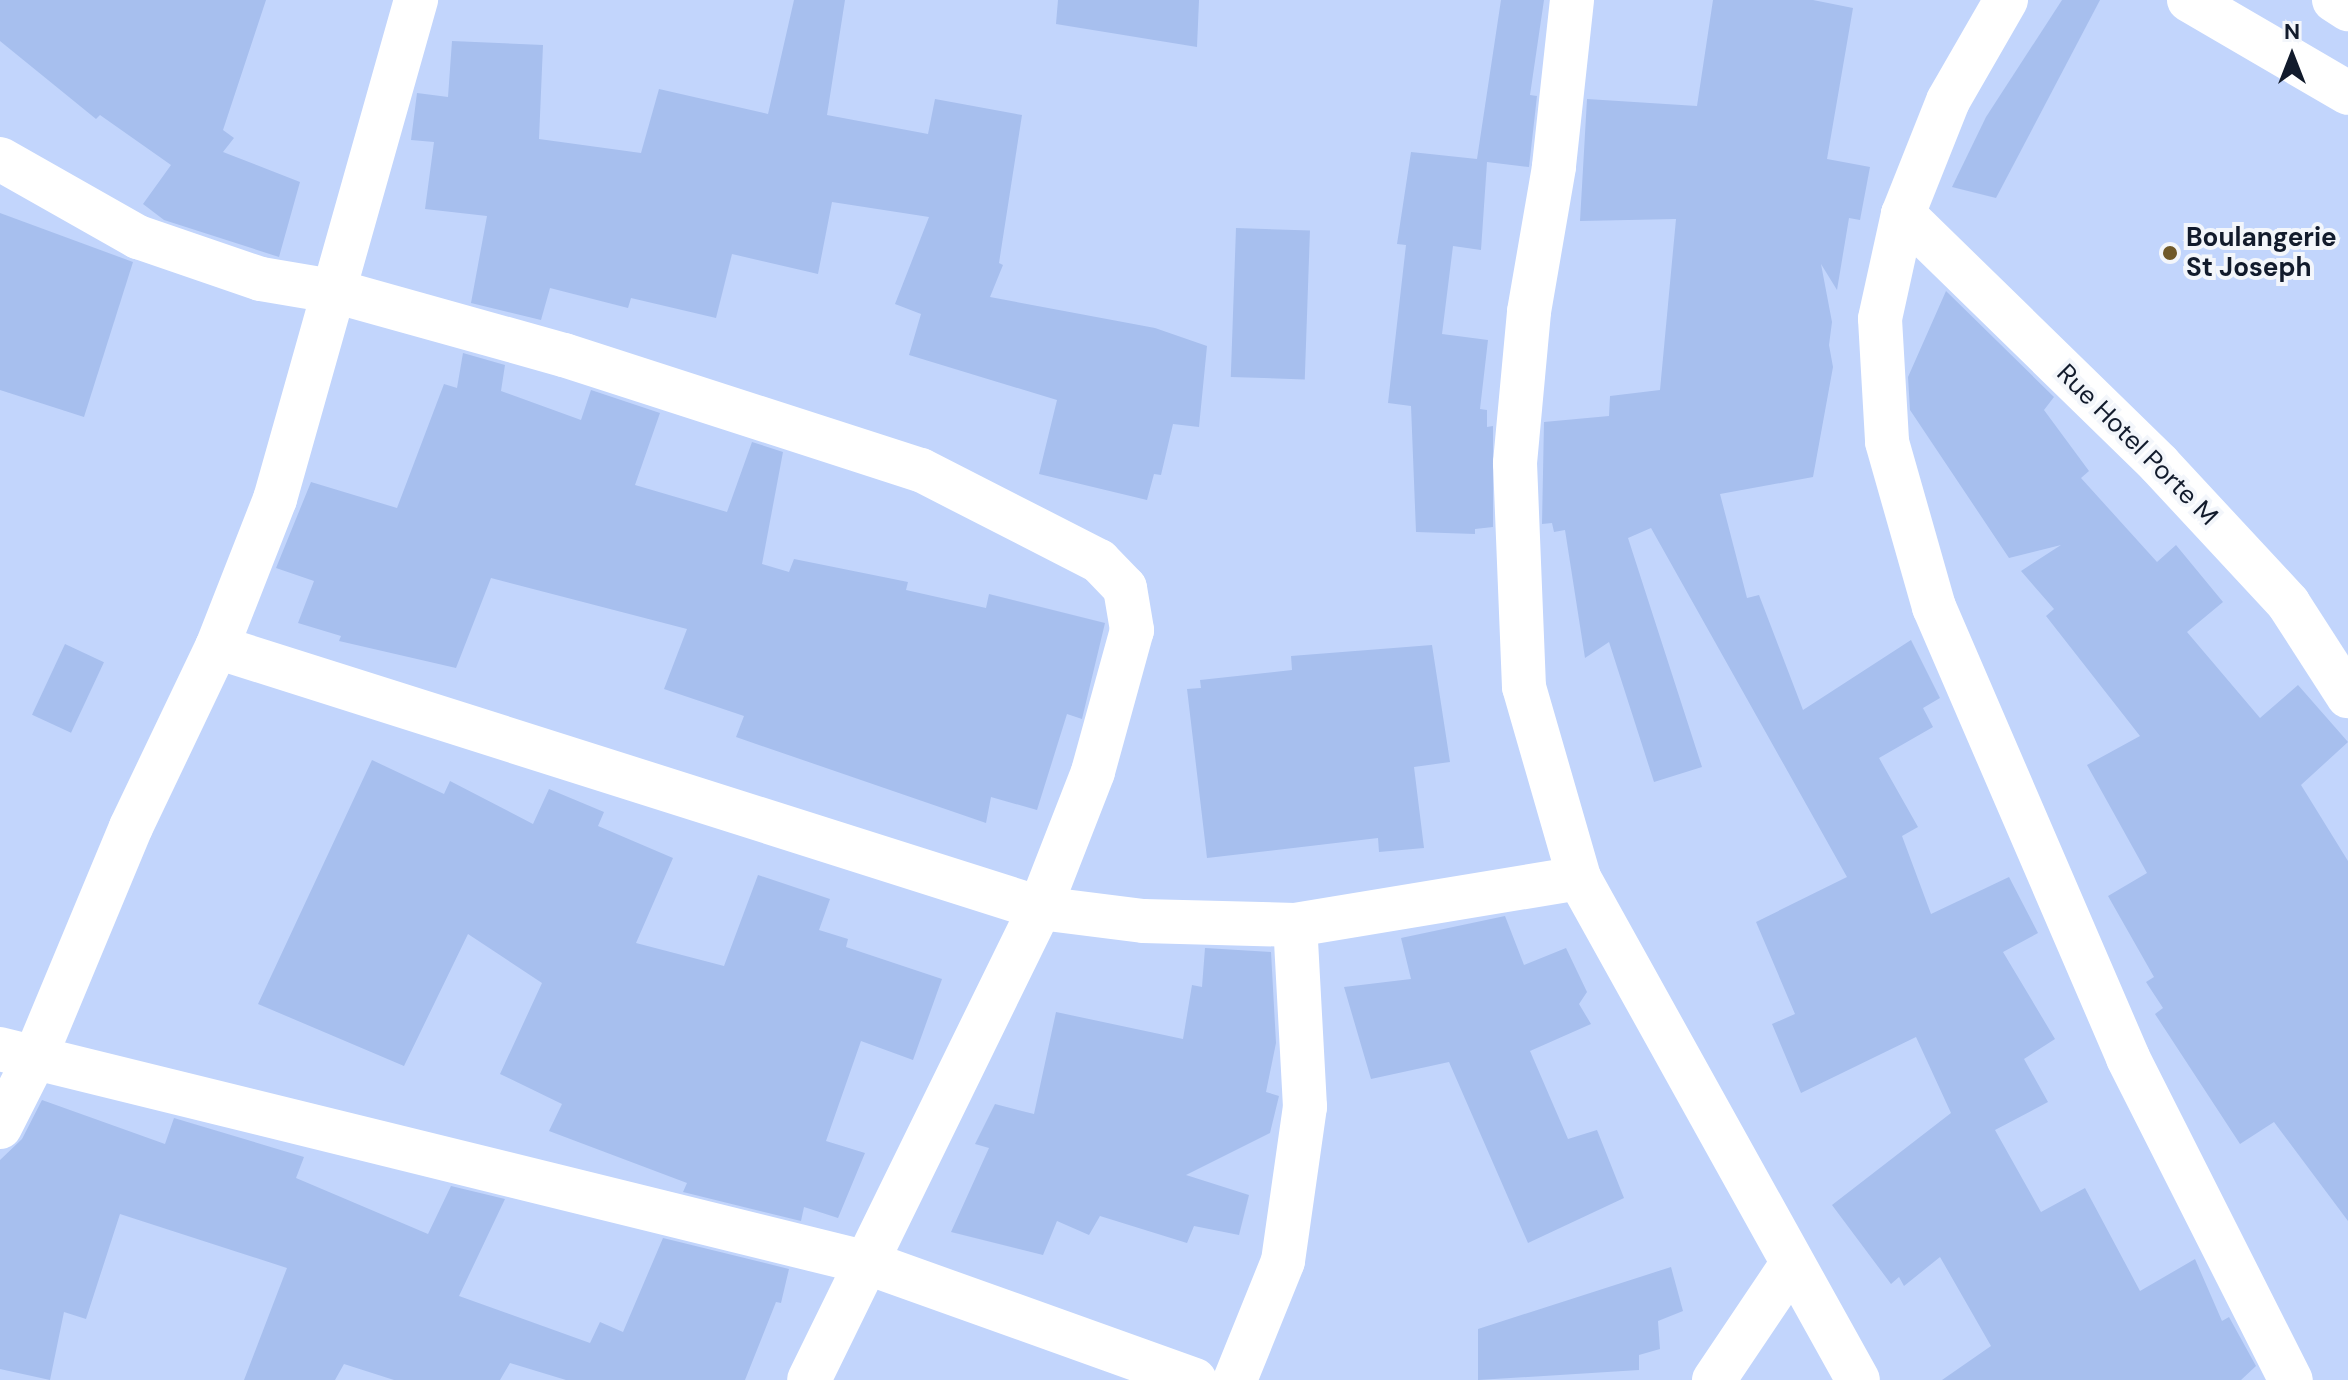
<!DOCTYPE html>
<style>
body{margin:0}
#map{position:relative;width:2348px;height:1380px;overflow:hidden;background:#c2d5fc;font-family:"DM Sans",sans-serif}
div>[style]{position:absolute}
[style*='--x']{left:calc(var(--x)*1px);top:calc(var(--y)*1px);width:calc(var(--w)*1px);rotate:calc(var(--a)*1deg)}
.building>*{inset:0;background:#a7bfee;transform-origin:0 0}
.street>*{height:44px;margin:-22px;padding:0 22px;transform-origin:22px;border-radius:22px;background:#fff}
.primary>*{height:44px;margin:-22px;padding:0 22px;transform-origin:22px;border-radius:22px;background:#fff}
.highway>*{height:44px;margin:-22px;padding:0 22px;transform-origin:22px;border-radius:22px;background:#fff}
.dots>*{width:22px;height:22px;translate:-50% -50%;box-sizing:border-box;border:4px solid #f3f6fb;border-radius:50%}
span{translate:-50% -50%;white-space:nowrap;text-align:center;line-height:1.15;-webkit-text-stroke:8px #f3f6fb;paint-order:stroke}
.poi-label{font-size:26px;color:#121b2c;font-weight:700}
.left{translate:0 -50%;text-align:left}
.street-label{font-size:26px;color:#121b2c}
.north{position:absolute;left:2252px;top:16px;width:80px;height:80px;-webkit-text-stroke:6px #f3f6fb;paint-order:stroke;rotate:0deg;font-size:22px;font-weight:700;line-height:32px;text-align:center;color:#121b2c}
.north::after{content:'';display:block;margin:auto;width:28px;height:36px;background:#121b2c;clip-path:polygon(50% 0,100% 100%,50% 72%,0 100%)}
</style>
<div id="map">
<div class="building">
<i style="clip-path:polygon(0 0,266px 0,223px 130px,234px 138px,223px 152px,300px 182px,279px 257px,164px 220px,143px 204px,171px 165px,100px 115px,96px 119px,0 41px)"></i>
<i style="clip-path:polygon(794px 0,845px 0,827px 115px,928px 134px,935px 99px,1022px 115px,999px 263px,1003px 265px,990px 297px,1155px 328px,1207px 346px,1199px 427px,1173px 424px,1161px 475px,1154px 474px,1147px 500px,1039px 474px,1057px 400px,909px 355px,921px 314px,895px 304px,929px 217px,832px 202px,818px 274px,732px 254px,716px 318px,631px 298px,628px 308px,550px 288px,541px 320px,471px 303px,487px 216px,425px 209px,434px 142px,411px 140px,417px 93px,448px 97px,452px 41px,543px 45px,539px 139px,641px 153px,659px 89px,768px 114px)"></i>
<i style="clip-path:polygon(1058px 0,1199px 0,1197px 47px,1056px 24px)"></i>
<i style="clip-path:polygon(1501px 0,1544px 0,1530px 95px,1537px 96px,1529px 167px,1487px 162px,1481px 250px,1453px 246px,1442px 334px,1488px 340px,1480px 409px,1487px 410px,1487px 427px,1493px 426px,1493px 527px,1475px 529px,1475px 534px,1416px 532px,1411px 406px,1388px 403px,1406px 245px,1397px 244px,1411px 152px,1477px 159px)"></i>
<i style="clip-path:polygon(1713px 0,1813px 0,1853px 8px,1827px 159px,1870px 167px,1860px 220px,1849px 218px,1837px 290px,1821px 264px,1832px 322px,1829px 345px,1833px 367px,1813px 477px,1720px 494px,1747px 598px,1759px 595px,1803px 710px,1911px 640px,1940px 698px,1923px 708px,1933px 727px,1879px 758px,1918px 827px,1902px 836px,1931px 914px,2009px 877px,2038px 933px,2003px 952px,2055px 1039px,2024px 1059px,2048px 1102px,1995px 1130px,2041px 1212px,2085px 1188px,2140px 1291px,2195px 1259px,2222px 1321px,2229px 1317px,2256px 1366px,2241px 1380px,1942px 1380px,1991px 1346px,1940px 1257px,1904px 1286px,1899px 1277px,1891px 1284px,1832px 1205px,1951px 1113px,1916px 1037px,1801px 1093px,1772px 1024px,1795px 1014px,1756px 922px,1847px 877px,1651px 528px,1628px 538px,1702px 767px,1654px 782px,1609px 642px,1585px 658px,1565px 530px,1554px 532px,1552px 523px,1542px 524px,1544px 422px,1609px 416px,1610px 396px,1660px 390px,1676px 219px,1580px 221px,1587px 99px,1697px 106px)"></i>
<i style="clip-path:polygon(2062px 0,2100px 0,1996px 198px,1952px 187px,1986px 117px)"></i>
<i style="clip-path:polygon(0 213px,133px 262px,84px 417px,0 390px)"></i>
<i style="left:1236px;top:228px;width:74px;height:149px;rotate:2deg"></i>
<i style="clip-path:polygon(1946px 291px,2054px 397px,2044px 410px,2089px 471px,2081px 478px,2157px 562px,2176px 545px,2223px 602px,2187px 632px,2260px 718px,2298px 685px,2348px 742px,2301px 785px,2348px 861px,2348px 1221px,2274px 1122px,2240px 1144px,2155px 1014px,2163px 1008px,2146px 982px,2154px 977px,2108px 896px,2147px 873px,2087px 765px,2140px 736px,2046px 616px,2054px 609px,2021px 571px,2061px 545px,2009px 558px,1910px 410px,1908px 377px)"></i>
<i style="clip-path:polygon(463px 353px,505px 365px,501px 391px,581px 420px,591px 390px,660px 413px,635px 485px,727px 512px,752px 442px,783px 452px,762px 564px,789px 572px,794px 559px,908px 582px,906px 590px,986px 608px,989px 594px,1105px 623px,1082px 719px,1067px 714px,1037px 810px,991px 797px,986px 823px,736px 737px,744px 716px,664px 689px,687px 629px,491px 578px,456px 668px,339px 641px,341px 636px,298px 623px,314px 581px,276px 568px,311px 482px,397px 508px,444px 384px,457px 388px)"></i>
<i style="left:65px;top:644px;width:43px;height:78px;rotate:25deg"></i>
<i style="clip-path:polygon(1432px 645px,1450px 762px,1414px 767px,1424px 848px,1379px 852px,1378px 838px,1207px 858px,1187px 689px,1201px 688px,1200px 680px,1292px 670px,1291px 656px)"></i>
<i style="clip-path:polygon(372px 760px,444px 794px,450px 781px,533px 824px,549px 789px,604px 812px,598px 826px,673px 858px,636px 943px,724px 966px,758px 875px,830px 899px,819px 930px,848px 939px,846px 947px,942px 979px,913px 1060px,861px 1041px,826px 1141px,865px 1153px,838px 1218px,804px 1207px,801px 1221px,683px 1192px,687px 1183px,549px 1131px,562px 1104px,500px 1074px,542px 983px,468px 934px,404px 1066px,258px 1004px)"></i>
<i style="clip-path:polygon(1505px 916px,1524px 965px,1566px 948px,1587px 992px,1579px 1004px,1591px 1024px,1530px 1051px,1568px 1139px,1597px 1130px,1624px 1198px,1528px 1243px,1449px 1062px,1371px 1079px,1344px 987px,1411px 979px,1401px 938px)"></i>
<i style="clip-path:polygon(1205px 948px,1271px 952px,1276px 1043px,1266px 1092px,1279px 1096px,1270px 1133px,1186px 1175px,1249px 1195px,1239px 1235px,1194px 1226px,1187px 1243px,1100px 1216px,1089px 1235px,1057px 1221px,1043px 1255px,951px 1232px,989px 1148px,975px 1144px,995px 1104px,1034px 1114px,1056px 1012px,1183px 1039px,1192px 985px,1202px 987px)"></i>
<i style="clip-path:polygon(42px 1100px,165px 1144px,174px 1118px,304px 1157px,296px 1178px,428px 1234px,451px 1186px,505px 1199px,459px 1296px,590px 1343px,600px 1322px,623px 1332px,663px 1238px,789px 1269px,781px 1303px,776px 1302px,745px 1380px,566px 1380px,510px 1363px,500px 1380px,394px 1380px,344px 1364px,335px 1380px,244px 1380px,287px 1268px,120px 1214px,86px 1319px,64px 1312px,50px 1380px,0 1369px,0 1160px,22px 1139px)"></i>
<i style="clip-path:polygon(1671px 1267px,1683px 1311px,1658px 1321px,1660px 1349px,1639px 1355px,1639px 1370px,1478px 1380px,1478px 1329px)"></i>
</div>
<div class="street">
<i style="--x:1572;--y:0;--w:168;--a:96.2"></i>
<i style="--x:1554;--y:167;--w:147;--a:99.8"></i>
<i style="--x:1529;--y:312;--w:152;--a:95.3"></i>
<i style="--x:1515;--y:463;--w:224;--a:87.7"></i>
<i style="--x:1524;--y:687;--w:199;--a:73.9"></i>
<i style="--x:1579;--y:878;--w:574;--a:60.94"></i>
<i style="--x:2006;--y:0;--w:116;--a:119.9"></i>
<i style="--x:1948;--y:101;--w:122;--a:111.7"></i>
<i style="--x:1903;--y:214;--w:107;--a:102.4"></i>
<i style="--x:1880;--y:319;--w:123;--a:86.7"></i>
<i style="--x:1887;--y:442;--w:172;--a:74.1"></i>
<i style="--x:1934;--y:607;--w:491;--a:66.7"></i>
<i style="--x:2128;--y:1058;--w:361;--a:63.2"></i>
<i style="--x:0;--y:159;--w:159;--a:29.5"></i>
<i style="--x:138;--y:237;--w:130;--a:18.9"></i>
<i style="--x:261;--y:279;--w:78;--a:9.6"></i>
<i style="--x:338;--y:292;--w:235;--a:15.6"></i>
<i style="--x:564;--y:355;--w:375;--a:17.9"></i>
<i style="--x:921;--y:470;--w:200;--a:27.1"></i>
<i style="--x:1099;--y:561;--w:37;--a:46"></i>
<i style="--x:1125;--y:588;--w:43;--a:80.5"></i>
<i style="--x:1132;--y:630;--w:147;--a:105.4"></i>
<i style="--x:1093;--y:772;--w:146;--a:111.3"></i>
<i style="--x:1040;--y:908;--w:525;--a:116.08"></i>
<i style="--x:1903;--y:214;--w:358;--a:44.3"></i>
<i style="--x:2159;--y:464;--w:190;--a:47.1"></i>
<i style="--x:2288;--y:603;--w:111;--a:57.2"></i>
<i style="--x:217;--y:647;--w:863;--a:17.6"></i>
<i style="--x:1040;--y:908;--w:104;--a:7.2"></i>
<i style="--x:1143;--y:921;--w:152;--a:1.5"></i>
<i style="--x:1295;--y:925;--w:288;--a:-9.4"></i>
<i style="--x:0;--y:1049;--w:894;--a:13.85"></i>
<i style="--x:868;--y:1263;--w:347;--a:19.7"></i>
<i style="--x:0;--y:1127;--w:75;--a:-63.1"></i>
<i style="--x:34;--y:1060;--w:252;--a:-67.4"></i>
<i style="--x:131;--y:827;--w:199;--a:-64.5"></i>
<i style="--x:217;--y:647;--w:159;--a:-68.6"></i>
<i style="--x:275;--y:499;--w:519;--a:-74.22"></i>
<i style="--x:1235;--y:1380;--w:128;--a:-68"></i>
<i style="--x:1283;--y:1261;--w:156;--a:-81.9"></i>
<i style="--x:1305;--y:1107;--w:182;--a:-93.1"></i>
<i style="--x:1714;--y:1380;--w:136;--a:-56.1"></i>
</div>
<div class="primary">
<i style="--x:2189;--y:0;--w:184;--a:30.3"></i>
</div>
<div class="highway">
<i style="--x:2334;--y:0;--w:17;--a:33"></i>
</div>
<div class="dots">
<i style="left:2170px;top:253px;background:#705929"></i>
</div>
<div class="poi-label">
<span class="left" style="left:2186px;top:253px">Boulangerie<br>St Joseph</span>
</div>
<div class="street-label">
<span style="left:2137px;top:445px;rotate:45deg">Rue Hotel Porte M</span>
</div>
<div class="north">N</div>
</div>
